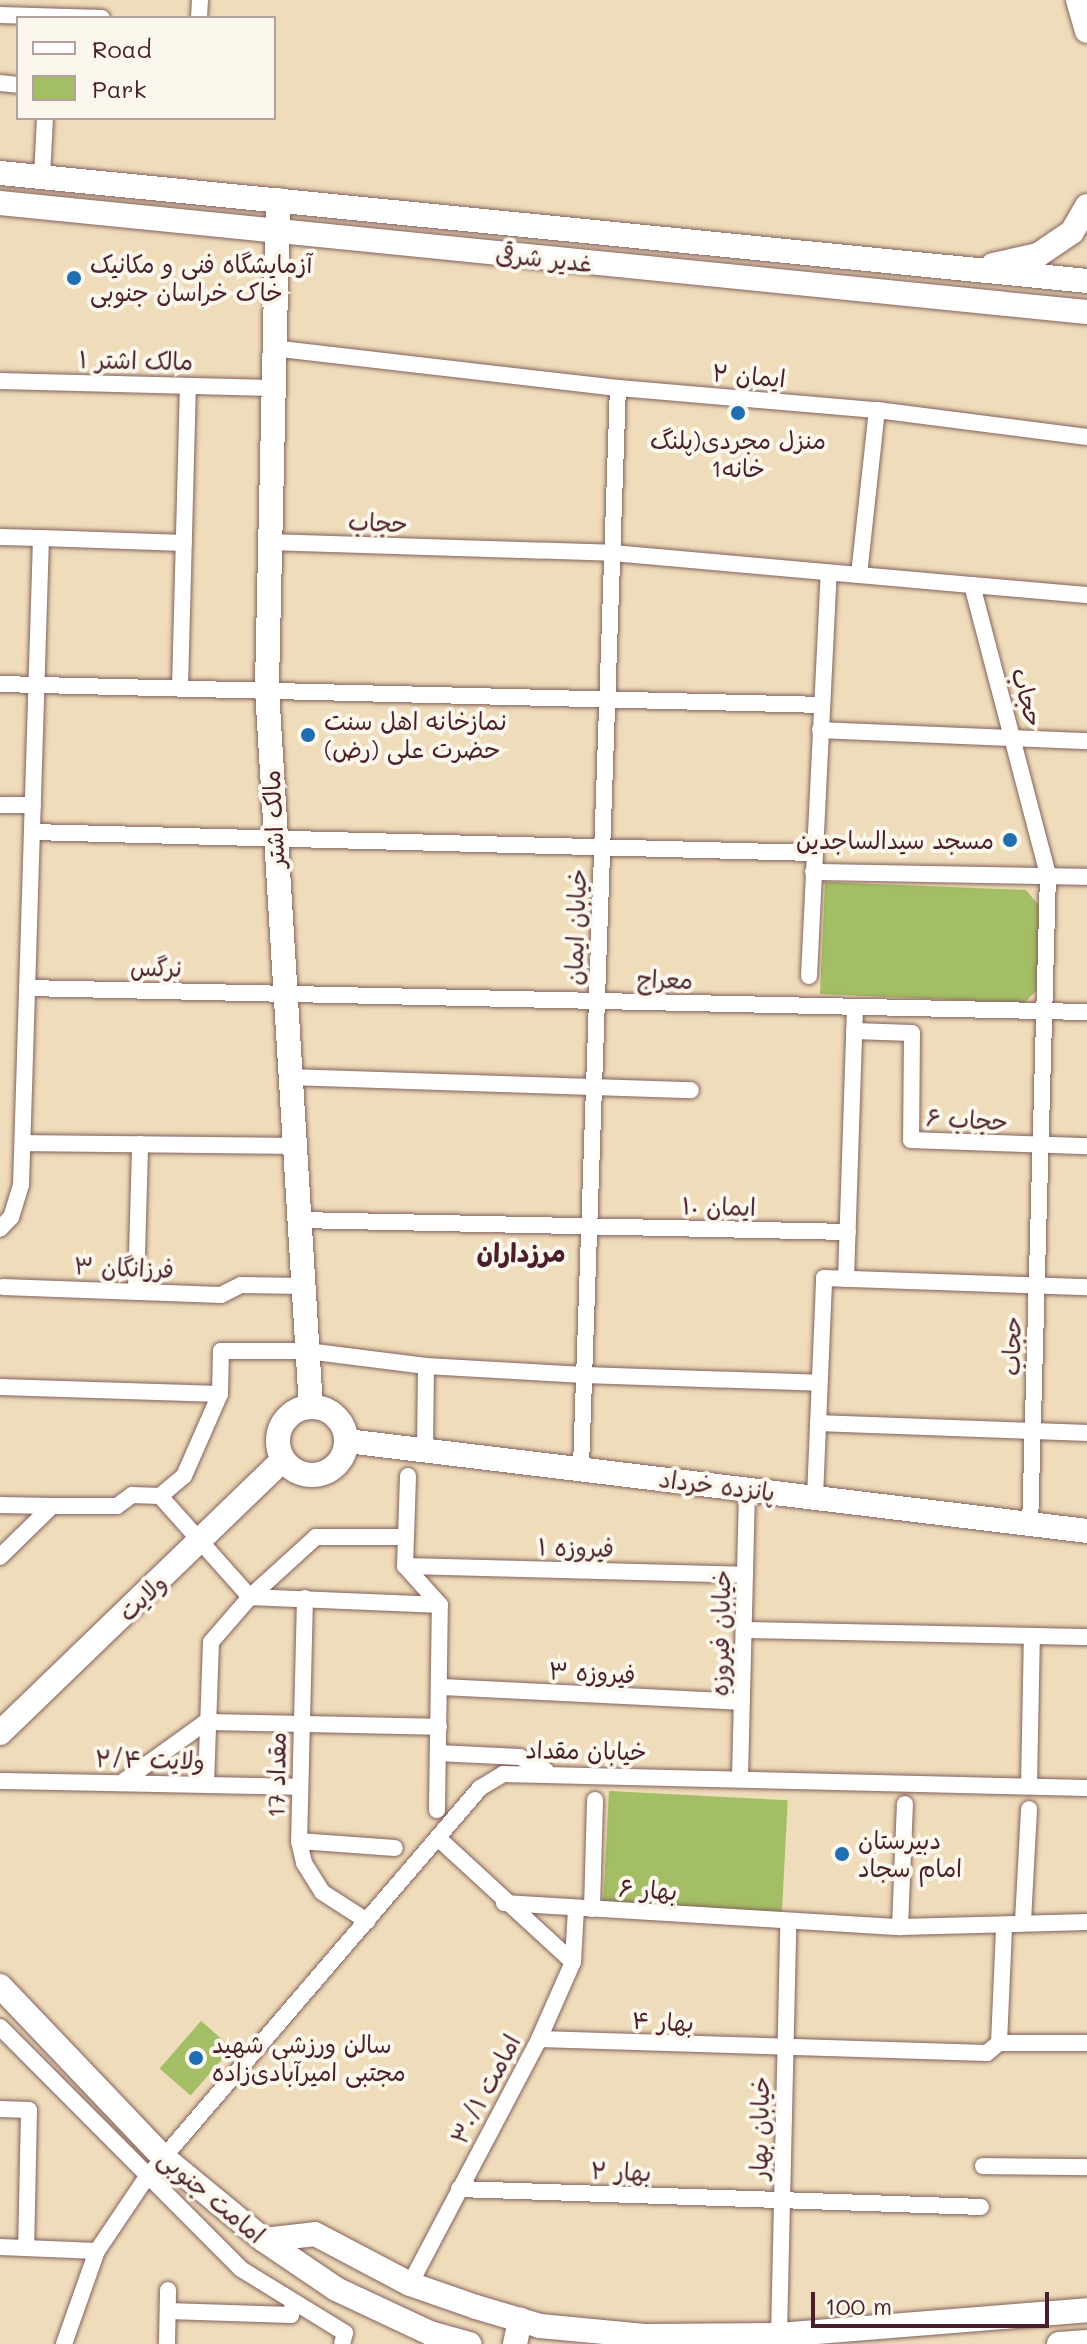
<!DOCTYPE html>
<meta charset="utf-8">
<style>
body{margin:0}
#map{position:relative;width:1087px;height:2344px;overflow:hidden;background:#efdcba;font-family:Mali,"Playpen Sans Arabic",sans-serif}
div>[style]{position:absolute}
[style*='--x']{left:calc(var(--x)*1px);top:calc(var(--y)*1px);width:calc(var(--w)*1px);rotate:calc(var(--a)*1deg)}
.green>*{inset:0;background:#a3be64;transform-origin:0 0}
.roads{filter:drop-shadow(0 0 2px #84615d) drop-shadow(0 0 2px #84615d)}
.street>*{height:16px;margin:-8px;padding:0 8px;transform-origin:8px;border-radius:8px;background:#fff}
.secondary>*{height:24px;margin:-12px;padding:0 12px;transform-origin:12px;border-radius:12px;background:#fff}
.secondary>.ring{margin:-12px;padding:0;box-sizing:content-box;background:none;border:24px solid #fff;border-radius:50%}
.dots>*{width:22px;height:22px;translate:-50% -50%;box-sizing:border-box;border:4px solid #fbf7ec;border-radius:50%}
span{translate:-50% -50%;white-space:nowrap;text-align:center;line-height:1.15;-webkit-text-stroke:8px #fbf7ec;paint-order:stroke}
.street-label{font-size:24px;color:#4a1f2b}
.poi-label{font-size:24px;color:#4a1f2b}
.left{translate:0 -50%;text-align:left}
.right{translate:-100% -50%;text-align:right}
.neighbourhood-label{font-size:26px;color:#4a1f2b;font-weight:700}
.legend{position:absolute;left:16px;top:16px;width:260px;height:104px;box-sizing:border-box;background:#fbf7ec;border:2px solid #b4a19f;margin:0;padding:10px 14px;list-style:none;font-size:24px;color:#4a1f2b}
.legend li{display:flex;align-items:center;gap:16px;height:40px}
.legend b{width:40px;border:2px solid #b4a19f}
.scale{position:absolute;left:811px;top:2292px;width:238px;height:36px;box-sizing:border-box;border:4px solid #4a1f2b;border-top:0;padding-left:10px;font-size:24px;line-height:28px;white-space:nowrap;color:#4a1f2b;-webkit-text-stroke:6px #fbf7ec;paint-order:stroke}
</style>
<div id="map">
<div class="green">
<i style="clip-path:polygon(825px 882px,1026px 890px,1041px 908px,1037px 990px,1024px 1003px,820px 994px)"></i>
<i style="left:609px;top:1791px;width:179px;height:114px;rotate:3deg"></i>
<i style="left:201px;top:2021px;width:41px;height:63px;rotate:41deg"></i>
</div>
<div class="roads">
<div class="street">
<i style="--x:0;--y:15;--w:102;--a:1.7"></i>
<i style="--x:199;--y:18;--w:18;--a:-87"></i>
<i style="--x:0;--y:83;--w:18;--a:6"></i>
<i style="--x:42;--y:177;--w:59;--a:-87.1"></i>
<i style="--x:272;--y:348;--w:348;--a:6.6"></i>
<i style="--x:618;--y:388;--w:260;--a:4.9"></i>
<i style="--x:877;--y:410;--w:212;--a:7.3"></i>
<i style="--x:0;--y:381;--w:271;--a:1.5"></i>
<i style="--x:0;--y:537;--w:41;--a:1.4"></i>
<i style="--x:41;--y:538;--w:647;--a:91.77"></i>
<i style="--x:21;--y:1185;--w:34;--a:107"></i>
<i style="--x:11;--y:1217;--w:16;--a:133"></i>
<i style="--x:41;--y:538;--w:143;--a:2"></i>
<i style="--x:268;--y:542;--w:344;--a:1.8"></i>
<i style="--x:612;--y:553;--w:361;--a:5.1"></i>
<i style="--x:972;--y:585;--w:300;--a:75.3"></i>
<i style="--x:1048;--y:875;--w:653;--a:91.58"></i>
<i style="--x:859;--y:575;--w:166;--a:-83.8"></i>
<i style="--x:972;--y:585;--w:115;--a:5"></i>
<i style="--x:0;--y:684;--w:822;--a:1.46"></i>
<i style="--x:180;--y:688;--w:302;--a:-88.5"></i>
<i style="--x:820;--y:730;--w:267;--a:2.4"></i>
<i style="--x:0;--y:805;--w:33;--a:0"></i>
<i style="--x:32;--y:832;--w:782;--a:1.54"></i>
<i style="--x:813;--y:872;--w:274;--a:1"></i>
<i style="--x:809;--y:976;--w:403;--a:-87.2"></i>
<i style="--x:27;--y:988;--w:1060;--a:1.3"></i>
<i style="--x:854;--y:1031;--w:58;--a:2"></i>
<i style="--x:912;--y:1033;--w:107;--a:90.5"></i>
<i style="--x:911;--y:1140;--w:176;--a:2"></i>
<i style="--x:289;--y:1077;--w:402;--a:1.9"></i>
<i style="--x:23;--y:1143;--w:271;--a:0.6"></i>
<i style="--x:299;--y:1220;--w:549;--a:1.25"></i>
<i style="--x:846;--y:1279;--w:272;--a:-88.1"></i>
<i style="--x:3;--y:1287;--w:218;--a:2.1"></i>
<i style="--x:221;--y:1295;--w:22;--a:-27"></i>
<i style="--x:241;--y:1285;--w:62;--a:0.9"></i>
<i style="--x:136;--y:1291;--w:147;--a:-88.4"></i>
<i style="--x:0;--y:1387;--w:220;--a:1.8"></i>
<i style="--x:818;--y:1423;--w:269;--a:2.1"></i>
<i style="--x:425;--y:1448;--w:82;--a:-89.3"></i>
<i style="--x:581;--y:1467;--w:1080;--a:-88.04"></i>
<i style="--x:408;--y:1476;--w:90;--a:91.9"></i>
<i style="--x:405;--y:1566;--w:52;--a:48.1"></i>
<i style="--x:160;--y:1496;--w:135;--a:48.3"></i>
<i style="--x:815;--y:1497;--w:219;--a:-87.6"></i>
<i style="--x:824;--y:1278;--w:263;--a:2"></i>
<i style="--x:0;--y:1505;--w:52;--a:1.1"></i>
<i style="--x:52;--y:1506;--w:73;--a:135.6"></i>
<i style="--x:52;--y:1506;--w:65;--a:0"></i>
<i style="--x:117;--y:1506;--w:19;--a:-36"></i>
<i style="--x:132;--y:1495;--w:28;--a:2"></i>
<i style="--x:160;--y:1496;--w:31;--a:-40"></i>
<i style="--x:184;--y:1476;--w:90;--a:-66.3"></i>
<i style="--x:220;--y:1394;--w:43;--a:-88.7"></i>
<i style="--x:221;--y:1351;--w:86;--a:0"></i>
<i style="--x:307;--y:1351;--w:120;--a:7.2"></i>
<i style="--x:426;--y:1366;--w:158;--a:3.3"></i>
<i style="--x:584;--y:1375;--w:235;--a:1.9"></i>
<i style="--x:405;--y:1566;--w:340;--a:1.5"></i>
<i style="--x:250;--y:1597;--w:190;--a:2.4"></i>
<i style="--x:305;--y:1598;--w:243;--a:91.4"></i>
<i style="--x:299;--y:1841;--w:23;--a:77"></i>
<i style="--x:304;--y:1863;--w:34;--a:58"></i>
<i style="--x:322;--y:1892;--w:54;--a:32.8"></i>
<i style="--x:744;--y:1630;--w:343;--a:1.2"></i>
<i style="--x:440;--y:1687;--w:302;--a:2.8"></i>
<i style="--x:438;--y:1753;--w:82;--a:2.8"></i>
<i style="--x:520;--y:1757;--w:30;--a:28"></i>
<i style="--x:740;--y:1777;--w:287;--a:-88.6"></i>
<i style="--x:0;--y:1781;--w:300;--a:1.1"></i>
<i style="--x:121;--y:1783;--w:105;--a:-35.7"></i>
<i style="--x:206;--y:1722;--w:233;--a:1.2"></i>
<i style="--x:206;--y:1785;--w:143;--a:-88"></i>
<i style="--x:211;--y:1642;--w:60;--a:-49.1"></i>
<i style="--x:250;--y:1597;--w:89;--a:-42.3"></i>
<i style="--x:316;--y:1537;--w:90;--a:0"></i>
<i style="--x:1029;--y:1786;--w:150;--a:-88.9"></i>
<i style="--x:437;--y:1810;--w:205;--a:-89.2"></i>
<i style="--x:438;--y:1838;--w:183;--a:42.6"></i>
<i style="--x:299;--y:1841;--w:96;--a:4.2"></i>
<i style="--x:504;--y:1903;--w:397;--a:3.5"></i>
<i style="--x:900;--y:1927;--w:187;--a:-1.5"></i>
<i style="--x:592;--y:1909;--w:109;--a:-88.4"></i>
<i style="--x:1023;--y:1921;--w:112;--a:-86.9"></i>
<i style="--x:900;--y:1927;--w:123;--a:-87.7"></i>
<i style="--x:0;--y:2027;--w:342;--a:45.1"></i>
<i style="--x:241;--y:2269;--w:122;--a:31.6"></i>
<i style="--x:345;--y:2333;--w:11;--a:105"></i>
<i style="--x:539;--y:2039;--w:448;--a:1.8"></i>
<i style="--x:987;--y:2053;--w:16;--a:-40"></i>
<i style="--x:999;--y:2043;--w:115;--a:-87.5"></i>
<i style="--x:999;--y:2043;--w:88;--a:0"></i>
<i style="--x:0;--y:2109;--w:29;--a:2"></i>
<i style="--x:29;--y:2110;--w:138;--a:91.2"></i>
<i style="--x:983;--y:2166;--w:104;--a:0.6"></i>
<i style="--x:459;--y:2189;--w:522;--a:1.97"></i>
<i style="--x:0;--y:2247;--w:97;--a:2.4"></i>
<i style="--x:410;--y:2284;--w:277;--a:-62.2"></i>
<i style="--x:539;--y:2039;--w:84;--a:-66.2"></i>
<i style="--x:573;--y:1962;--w:54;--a:-86.8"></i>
<i style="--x:168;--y:2311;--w:123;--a:1.9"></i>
<i style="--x:291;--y:2315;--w:12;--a:-81"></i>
<i style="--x:779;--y:2335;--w:412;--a:-88.7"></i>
<i style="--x:64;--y:2344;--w:99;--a:-70.5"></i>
<i style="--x:97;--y:2251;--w:88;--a:-56.1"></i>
<i style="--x:146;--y:2178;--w:513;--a:-49.42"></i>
<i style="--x:480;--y:1788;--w:27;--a:-31"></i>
<i style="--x:503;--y:1774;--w:584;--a:1.37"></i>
<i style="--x:167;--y:2344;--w:54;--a:-88.9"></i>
</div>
<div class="secondary">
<i style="--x:1078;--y:0;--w:32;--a:74"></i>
<i style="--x:0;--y:173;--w:1092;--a:5.67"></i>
<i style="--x:278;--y:200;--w:490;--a:91.3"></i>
<i style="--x:267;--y:690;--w:718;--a:86.49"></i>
<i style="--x:0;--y:203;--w:1092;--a:5.73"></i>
<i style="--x:993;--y:265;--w:46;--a:-12.5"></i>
<i style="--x:1038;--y:255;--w:41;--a:-34.1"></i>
<i style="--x:1072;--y:232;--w:30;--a:-60"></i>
<i class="ring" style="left:278px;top:1407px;width:44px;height:44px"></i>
<i style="--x:347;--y:1441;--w:745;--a:6.93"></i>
<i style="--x:0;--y:1733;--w:393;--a:-44"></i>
<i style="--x:0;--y:1986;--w:236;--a:46.4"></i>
<i style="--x:163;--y:2157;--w:131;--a:39.4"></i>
<i style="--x:264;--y:2240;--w:87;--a:34.2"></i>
<i style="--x:336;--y:2289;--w:104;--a:25.1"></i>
<i style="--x:430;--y:2333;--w:41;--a:15.8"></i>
<i style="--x:264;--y:2240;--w:51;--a:-6.7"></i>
<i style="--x:315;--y:2234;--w:107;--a:27.8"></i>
<i style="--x:410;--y:2284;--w:70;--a:19.2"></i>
<i style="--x:476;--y:2307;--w:67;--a:16.5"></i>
<i style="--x:540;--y:2326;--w:105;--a:5.4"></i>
<i style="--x:645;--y:2336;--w:134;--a:-0.4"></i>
<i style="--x:779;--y:2335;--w:309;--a:-4.6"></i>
<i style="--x:515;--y:2344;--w:25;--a:-78"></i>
<i style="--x:1059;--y:2344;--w:28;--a:-4"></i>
</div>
</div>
<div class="dots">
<i style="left:74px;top:278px;background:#1f6fb2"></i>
<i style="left:738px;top:413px;background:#1f6fb2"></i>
<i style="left:308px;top:735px;background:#1f6fb2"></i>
<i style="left:1010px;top:840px;background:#1f6fb2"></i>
<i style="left:842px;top:1854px;background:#1f6fb2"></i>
<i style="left:196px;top:2058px;background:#1f6fb2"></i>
</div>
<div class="street-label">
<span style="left:544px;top:258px;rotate:6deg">غدیر شرقی</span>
<span style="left:136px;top:360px;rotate:1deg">مالک اشتر ۱</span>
<span style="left:749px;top:375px;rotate:5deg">ایمان ۲</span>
<span style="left:378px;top:522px;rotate:2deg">حجاب</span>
<span style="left:1028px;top:697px;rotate:74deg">حجاب</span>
<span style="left:273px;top:819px;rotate:-93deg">مالک اشتر</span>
<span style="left:575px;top:927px;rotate:-88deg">خیابان ایمان</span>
<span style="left:156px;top:967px;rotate:1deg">نرگس</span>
<span style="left:665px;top:979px;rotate:2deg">معراج</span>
<span style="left:967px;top:1119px;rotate:3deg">حجاب ۶</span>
<span style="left:719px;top:1206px;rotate:1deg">ایمان ۱۰</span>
<span style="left:124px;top:1267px;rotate:2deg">فرزانگان ۳</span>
<span style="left:1011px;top:1346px;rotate:-89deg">حجاب</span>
<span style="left:717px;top:1485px;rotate:7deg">پانزده خرداد</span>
<span style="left:576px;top:1547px;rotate:1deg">فیروزه ۱</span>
<span style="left:142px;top:1597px;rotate:-44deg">ولایت</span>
<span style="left:720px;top:1633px;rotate:-89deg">خیابان فیروزه</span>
<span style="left:592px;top:1672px;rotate:3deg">فیروزه ۳</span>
<span style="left:586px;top:1750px;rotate:1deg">خیابان مقداد</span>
<span style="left:150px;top:1759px;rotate:1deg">ولایت ۲/۴</span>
<span style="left:276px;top:1775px;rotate:-89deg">مقداد 17</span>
<span style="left:648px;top:1889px;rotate:4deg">بهار ۶</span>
<span style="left:663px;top:2021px;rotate:3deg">بهار ۴</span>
<span style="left:485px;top:2089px;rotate:-62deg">امامت ۳۰/۱</span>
<span style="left:759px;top:2128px;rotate:-89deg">خیابان بهار</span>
<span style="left:621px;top:2171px;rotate:2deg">بهار ۲</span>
<span style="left:212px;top:2196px;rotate:40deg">امامت جنوبی</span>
</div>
<div class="poi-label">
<span class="left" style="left:90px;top:278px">آزمایشگاه فنی و مکانیک<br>خاک خراسان جنوبی</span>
<span style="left:738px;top:454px">منزل مجردی(پلنگ<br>خانه1</span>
<span class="left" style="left:324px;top:735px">نمازخانه اهل سنت<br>حضرت علی (رض)</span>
<span class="right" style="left:994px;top:840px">مسجد سیدالساجدین</span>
<span class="left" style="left:858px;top:1854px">دبیرستان<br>امام سجاد</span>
<span class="left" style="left:212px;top:2058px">سالن ورزشی شهید<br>مجتبی امیرآبادی‌زاده</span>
</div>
<div class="neighbourhood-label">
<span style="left:521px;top:1253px">مرزداران</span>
</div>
<ul class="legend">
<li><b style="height:10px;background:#fff"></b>Road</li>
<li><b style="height:22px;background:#a3be64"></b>Park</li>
</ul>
<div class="scale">100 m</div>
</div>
